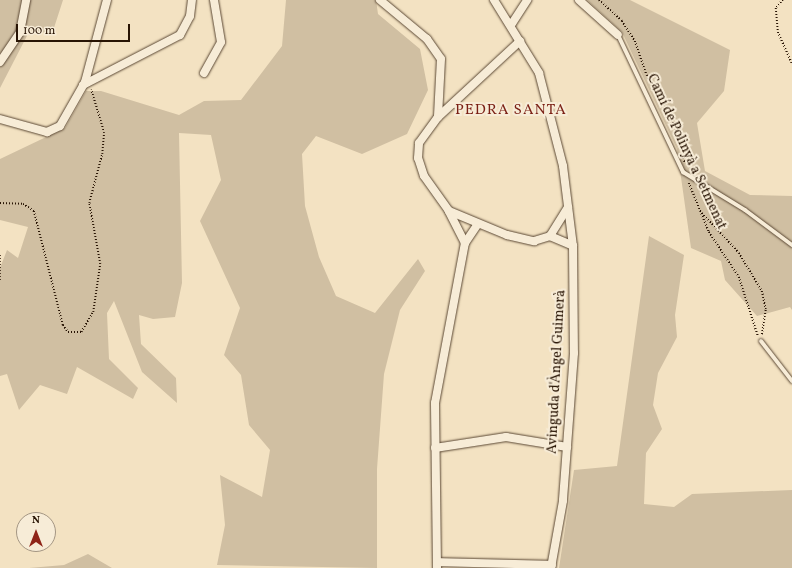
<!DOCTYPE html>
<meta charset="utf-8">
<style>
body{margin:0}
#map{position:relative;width:792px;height:568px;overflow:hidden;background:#f3e2c2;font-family:Vollkorn,serif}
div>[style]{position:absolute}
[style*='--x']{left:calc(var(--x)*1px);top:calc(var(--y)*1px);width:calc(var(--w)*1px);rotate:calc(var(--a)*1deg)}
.green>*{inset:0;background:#d0bfa2}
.path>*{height:1.5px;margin-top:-0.75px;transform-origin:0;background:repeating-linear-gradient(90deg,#281404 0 1px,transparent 0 3px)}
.roads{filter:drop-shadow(0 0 1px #5b4834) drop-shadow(0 0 1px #5b4834)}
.lane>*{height:4px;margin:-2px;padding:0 2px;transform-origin:2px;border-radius:2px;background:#f7ecd7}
.street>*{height:8px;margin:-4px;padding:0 4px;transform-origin:4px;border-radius:4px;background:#f7ecd7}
span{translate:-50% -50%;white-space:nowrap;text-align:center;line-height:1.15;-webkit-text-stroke:4px #f7ecd7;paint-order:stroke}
.street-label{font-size:14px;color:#281404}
.neighbourhood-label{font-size:15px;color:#7a1f14;letter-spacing:1px}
.north{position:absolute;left:16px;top:512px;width:40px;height:40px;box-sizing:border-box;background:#f7ecd7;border:1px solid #a49683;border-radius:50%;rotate:0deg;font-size:11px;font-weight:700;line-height:16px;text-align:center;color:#281404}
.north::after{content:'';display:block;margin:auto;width:14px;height:18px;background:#8f2418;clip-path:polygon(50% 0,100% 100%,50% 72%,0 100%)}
.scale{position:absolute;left:16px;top:24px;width:114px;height:18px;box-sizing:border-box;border:2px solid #281404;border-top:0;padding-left:5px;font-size:12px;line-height:14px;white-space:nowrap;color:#281404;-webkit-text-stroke:3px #f7ecd7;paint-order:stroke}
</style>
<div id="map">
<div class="green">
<i style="clip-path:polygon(0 0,63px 0,52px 34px,30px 30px,0 88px)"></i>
<i style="clip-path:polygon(286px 0,376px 0,378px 14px,420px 49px,428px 90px,407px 134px,362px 154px,316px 136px,302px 154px,305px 206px,319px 257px,336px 296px,375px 313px,418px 259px,425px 271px,400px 310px,384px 374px,377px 469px,377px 568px,217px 565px,225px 525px,220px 475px,262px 497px,270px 450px,249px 425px,241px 375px,224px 355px,240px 308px,200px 221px,221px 180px,211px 135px,179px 133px,182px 283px,175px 317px,153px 319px,139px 315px,141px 344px,176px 378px,177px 403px,142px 372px,114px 301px,107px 313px,109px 359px,138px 388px,133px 399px,77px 367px,67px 394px,40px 385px,19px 410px,7px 374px,0 376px,0 268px,7px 250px,18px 258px,28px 227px,0 220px,0 159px,65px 128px,86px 91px,101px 91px,179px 115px,204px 101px,241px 100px,282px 46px)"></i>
<i style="clip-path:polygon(587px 0,630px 0,730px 50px,724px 91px,697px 123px,705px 171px,750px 195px,792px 196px,792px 310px,790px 307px,757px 316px,725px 280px,721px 261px,691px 248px,677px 149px,622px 32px)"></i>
<i style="clip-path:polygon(649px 236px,684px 255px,675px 315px,677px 337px,658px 373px,653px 405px,662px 429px,646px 453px,644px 504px,674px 507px,692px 494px,792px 490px,792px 568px,559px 568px,574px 470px,617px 466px)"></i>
<i style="clip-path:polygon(88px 554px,112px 568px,29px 568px,64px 565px)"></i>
</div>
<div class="path">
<i style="--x:599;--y:0;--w:31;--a:42"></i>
<i style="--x:622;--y:21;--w:24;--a:57"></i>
<i style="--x:635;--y:41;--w:36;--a:71"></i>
<i style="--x:647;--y:75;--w:58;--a:61.2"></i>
<i style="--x:675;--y:126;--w:38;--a:75"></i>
<i style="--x:783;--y:0;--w:11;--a:131"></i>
<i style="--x:776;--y:8;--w:24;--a:85"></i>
<i style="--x:778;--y:32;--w:34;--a:66"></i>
<i style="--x:689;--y:183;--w:53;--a:67.8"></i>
<i style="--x:709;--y:232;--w:54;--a:56.3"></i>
<i style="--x:739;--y:277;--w:62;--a:72.1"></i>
<i style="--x:0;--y:203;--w:23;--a:2"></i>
<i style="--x:23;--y:204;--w:13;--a:32"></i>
<i style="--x:34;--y:211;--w:118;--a:75.7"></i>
<i style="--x:63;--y:325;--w:9;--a:54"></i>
<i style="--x:68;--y:332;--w:13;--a:0"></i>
<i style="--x:81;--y:332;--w:23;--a:-59"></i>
<i style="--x:93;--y:312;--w:49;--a:-81.7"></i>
<i style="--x:100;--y:264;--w:62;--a:-100.2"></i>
<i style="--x:89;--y:203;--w:51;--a:-75.1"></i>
<i style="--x:102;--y:154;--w:21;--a:-85"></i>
<i style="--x:104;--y:133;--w:45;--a:-106.8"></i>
<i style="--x:702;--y:213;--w:54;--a:47.2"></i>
<i style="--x:739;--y:253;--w:44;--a:58.8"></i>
<i style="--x:762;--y:291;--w:19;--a:78"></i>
<i style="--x:766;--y:310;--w:25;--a:99"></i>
<i style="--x:0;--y:255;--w:26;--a:90"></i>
</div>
<div class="roads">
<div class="lane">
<i style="--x:618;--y:35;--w:152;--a:64.6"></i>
<i style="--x:683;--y:172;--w:73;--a:31.5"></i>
<i style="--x:745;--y:210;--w:59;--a:36.7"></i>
<i style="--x:761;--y:341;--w:51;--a:52.2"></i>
</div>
<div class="street">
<i style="--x:380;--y:0;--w:61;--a:39.7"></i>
<i style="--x:427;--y:39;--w:24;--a:55"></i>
<i style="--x:441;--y:59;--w:58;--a:93"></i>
<i style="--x:494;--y:0;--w:86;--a:58.3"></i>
<i style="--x:539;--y:73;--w:96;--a:75.5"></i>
<i style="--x:563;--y:166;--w:81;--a:82.9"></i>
<i style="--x:573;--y:246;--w:107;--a:89.5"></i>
<i style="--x:574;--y:353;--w:148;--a:94.3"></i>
<i style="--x:563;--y:501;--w:68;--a:100.2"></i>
<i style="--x:579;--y:0;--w:52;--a:41.9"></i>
<i style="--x:511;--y:25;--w:30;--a:-57"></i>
<i style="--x:0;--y:62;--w:36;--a:-56"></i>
<i style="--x:20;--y:32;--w:33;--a:-79"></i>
<i style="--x:204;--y:73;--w:35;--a:-61"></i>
<i style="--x:221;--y:42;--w:43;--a:-99.5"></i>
<i style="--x:83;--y:85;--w:109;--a:-27.3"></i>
<i style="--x:180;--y:35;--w:21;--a:-62"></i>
<i style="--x:190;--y:16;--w:16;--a:-83"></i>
<i style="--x:0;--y:119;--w:49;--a:15.5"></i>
<i style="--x:47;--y:132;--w:14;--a:-25"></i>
<i style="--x:60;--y:126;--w:51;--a:-60.4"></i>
<i style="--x:85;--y:82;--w:85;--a:-75"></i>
<i style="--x:449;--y:211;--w:63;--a:22.5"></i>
<i style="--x:507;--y:235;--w:28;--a:13"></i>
<i style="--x:534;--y:241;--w:17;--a:-17"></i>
<i style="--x:550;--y:236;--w:34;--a:-58"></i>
<i style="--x:550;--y:236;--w:25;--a:23"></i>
<i style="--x:465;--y:243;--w:36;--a:-117"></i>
<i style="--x:449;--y:211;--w:43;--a:-125.5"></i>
<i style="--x:424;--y:176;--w:19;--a:-108"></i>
<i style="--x:418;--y:158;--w:15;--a:-86"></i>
<i style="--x:419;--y:143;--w:32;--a:-54"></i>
<i style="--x:438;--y:117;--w:112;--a:-42.8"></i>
<i style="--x:435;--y:448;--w:72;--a:-8.8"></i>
<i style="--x:506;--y:437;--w:62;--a:9.3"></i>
<i style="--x:437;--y:562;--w:115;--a:1.5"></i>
<i style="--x:437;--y:568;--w:165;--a:-90.7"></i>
<i style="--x:435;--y:403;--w:163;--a:-79.4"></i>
<i style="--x:465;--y:243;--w:23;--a:-56"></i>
</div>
</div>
<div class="street-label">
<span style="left:686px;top:152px;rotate:65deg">Camí de Polinyà a Setmenat</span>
<span style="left:557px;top:372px;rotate:-87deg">Avinguda d'Àngel Guimerà</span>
</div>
<div class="neighbourhood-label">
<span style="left:511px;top:111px">PEDRA SANTA</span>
</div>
<div class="north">N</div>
<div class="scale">100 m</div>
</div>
